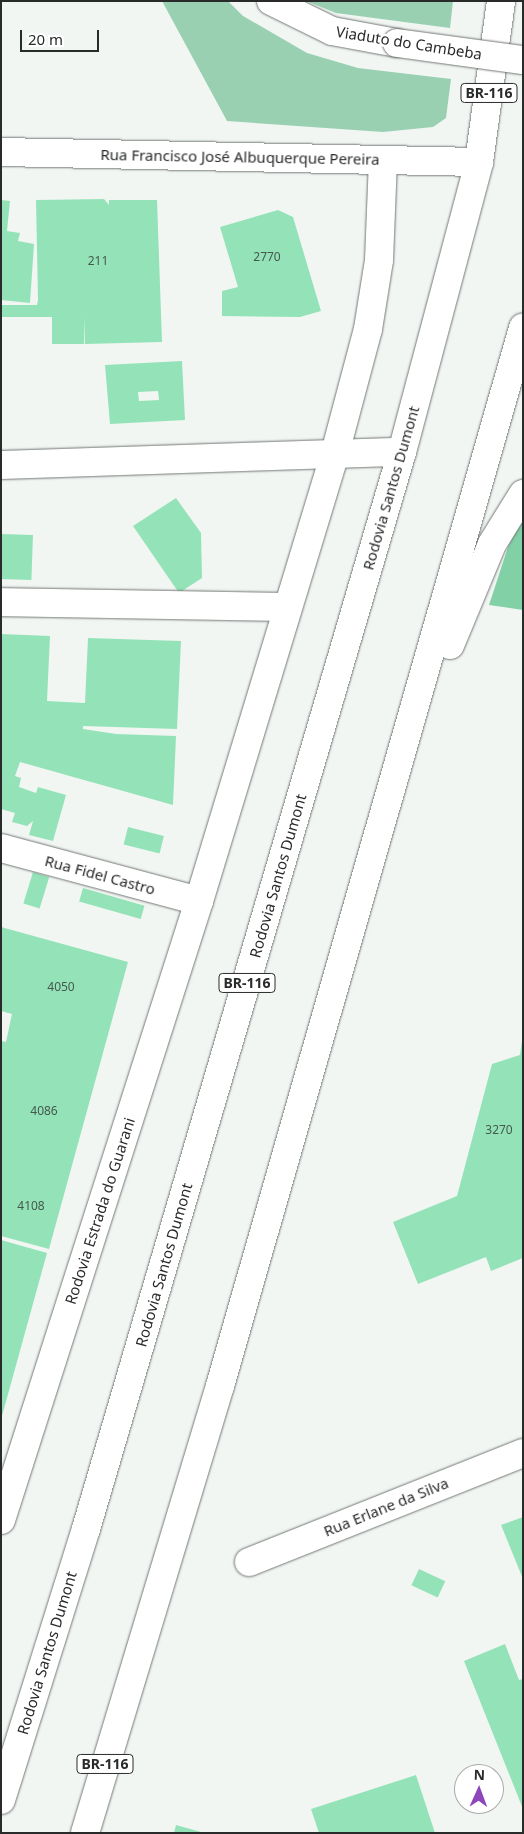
<!DOCTYPE html>
<meta charset="utf-8">
<style>
body{margin:0}
#map{position:relative;width:524px;height:1834px;overflow:hidden;background:#f1f6f3;font-family:"Noto Sans",sans-serif}
div>[style]{position:absolute}
[style*='--x']{left:calc(var(--x)*1px);top:calc(var(--y)*1px);width:calc(var(--w)*1px);rotate:calc(var(--a)*1deg)}
.green>*{inset:0;background:#9ad0b2}
.forest>*{inset:0;background:#81d0a6}
.building>*{inset:0;background:#94e3b8;transform-origin:0 0}
.roads{filter:drop-shadow(0 0 1px #747875) drop-shadow(0 0 1px #747875)}
.minor>*{height:28px;margin:-14px;padding:0 14px;transform-origin:14px;border-radius:14px;background:#fff}
.secondary>*{height:28px;margin:-14px;padding:0 14px;transform-origin:14px;border-radius:14px;background:#fff}
.primary>*{height:28px;margin:-14px;padding:0 14px;transform-origin:14px;border-radius:14px;background:#fff}
.trunk>*{height:28px;margin:-14px;padding:0 14px;transform-origin:14px;border-radius:14px;background:#fff}
.bridges{filter:drop-shadow(0 0 1px #747875) drop-shadow(0 0 1px #747875)}
.primary-bridge>*{height:28px;margin:-14px;padding:0 14px;transform-origin:14px;border-radius:14px;background:#fff}
span{translate:-50% -50%;white-space:nowrap;text-align:center;line-height:1.15;-webkit-text-stroke:5px #fff;paint-order:stroke}
.number-label{font-size:12px;color:#44594e}
.number-label span{-webkit-text-stroke-width:0}
.shield-label span{padding:1px 4px;background:#fff;border:1px solid;border-radius:4px;-webkit-text-stroke-width:0}
.shield-label{font-size:14px;color:#292b2a;font-weight:700}
.street-label{font-size:15px;color:#292b2a}
.frame{position:absolute;inset:0;border:2px solid #292b2a;pointer-events:none}
.north{position:absolute;left:454px;top:1764px;width:50px;height:50px;box-sizing:border-box;background:#fff;border:1px solid #a9aaaa;border-radius:50%;rotate:2deg;font-size:14px;font-weight:700;line-height:20px;text-align:center;color:#292b2a}
.north::after{content:'';display:block;margin:auto;width:18px;height:22px;background:#8d47bb;clip-path:polygon(50% 0,100% 100%,50% 72%,0 100%)}
.scale{position:absolute;left:20px;top:30px;width:79px;height:22px;box-sizing:border-box;border:2px solid #292b2a;border-top:0;padding-left:6px;font-size:15px;line-height:18px;white-space:nowrap;color:#292b2a;-webkit-text-stroke:4px #fff;paint-order:stroke}
</style>
<div id="map">
<div class="green">
<i style="clip-path:polygon(162px 1px,228px 1px,243px 16px,307px 53px,358px 68px,451px 79px,446px 118px,433px 127px,383px 132px,227px 121px)"></i>
<i style="clip-path:polygon(306px 1px,453px 1px,450px 28px,336px 13px)"></i>
</div>
<div class="forest">
<i style="clip-path:polygon(523px 517px,523px 610px,489px 605px,508px 547px)"></i>
</div>
<div class="building">
<i style="clip-path:polygon(104px 199px,109px 205px,109px 200px,157px 200px,162px 342px,85px 344px,84px 317px,84px 344px,52px 344px,52px 317px,1px 317px,1px 305px,37px 305px,38px 300px,36px 200px)"></i>
<i style="clip-path:polygon(1px 200px,10px 201px,7px 231px,20px 233px,18px 241px,34px 244px,30px 303px,1px 300px)"></i>
<i style="clip-path:polygon(278px 210px,293px 217px,321px 311px,300px 317px,222px 316px,222px 291px,238px 287px,220px 227px)"></i>
<i style="clip-path:polygon(evenodd,182px 361px,185px 420px,110px 424px,105px 365px,182px 361px,158px 391px,159px 400px,139px 401px,138px 392px,158px 391px)"></i>
<i style="clip-path:polygon(176px 498px,201px 533px,202px 578px,179px 593px,133px 526px)"></i>
<i style="left:1px;top:534px;width:32px;height:45px;rotate:2deg"></i>
<i style="clip-path:polygon(1px 634px,50px 636px,47px 701px,85px 703px,88px 638px,181px 641px,177px 729px,83px 726px,83px 729px,116px 734px,176px 736px,173px 805px,20px 762px,15px 776px,21px 778px,19px 787px,36px 793px,38px 787px,66px 795px,53px 841px,29px 835px,33px 821px,27px 826px,12px 822px,15px 813px,1px 809px)"></i>
<i style="left:128px;top:827px;width:37px;height:18px;rotate:14deg"></i>
<i style="left:33px;top:872px;width:17px;height:33px;rotate:17deg"></i>
<i style="left:83px;top:888px;width:64px;height:14px;rotate:16deg"></i>
<i style="clip-path:polygon(1px 927px,128px 962px,49px 1249px,1px 1236px,1px 1041px,6px 1042px,12px 1014px,1px 1011px)"></i>
<i style="clip-path:polygon(523px 1033px,523px 1258px,491px 1271px,486px 1257px,418px 1284px,393px 1222px,457px 1196px,492px 1064px,520px 1055px)"></i>
<i style="clip-path:polygon(1px 1240px,47px 1253px,2px 1416px,1px 1416px)"></i>
<i style="clip-path:polygon(523px 1517px,523px 1579px,501px 1525px)"></i>
<i style="left:419px;top:1569px;width:29px;height:18px;rotate:25deg"></i>
<i style="clip-path:polygon(505px 1644px,519px 1680px,523px 1679px,523px 1809px,464px 1661px)"></i>
<i style="clip-path:polygon(416px 1775px,435px 1833px,319px 1833px,311px 1809px)"></i>
<i style="clip-path:polygon(176px 1825px,201px 1832px,201px 1833px,174px 1833px)"></i>
</div>
<div class="roads">
<div class="minor">
<i style="--x:1;--y:465;--w:401;--a:-1.9"></i>
<i style="--x:1;--y:602;--w:285;--a:1"></i>
<i style="--x:1;--y:848;--w:205;--a:15"></i>
<i style="--x:1;--y:1520;--w:650;--a:-72.26"></i>
<i style="--x:199;--y:901;--w:468;--a:-73.1"></i>
<i style="--x:335;--y:453;--w:128;--a:-75.1"></i>
<i style="--x:368;--y:329;--w:70;--a:-80.9"></i>
<i style="--x:379;--y:260;--w:100;--a:-87.7"></i>
<i style="--x:249;--y:1562;--w:295;--a:-21.7"></i>
</div>
<div class="secondary">
<i style="--x:1;--y:152;--w:478;--a:1.2"></i>
</div>
<div class="primary">
<i style="--x:271;--y:1;--w:68;--a:26.2"></i>
<i style="--x:332;--y:31;--w:66;--a:10.5"></i>
</div>
<div class="trunk">
<i style="--x:450;--y:645;--w:109;--a:-67.4"></i>
<i style="--x:492;--y:544;--w:59;--a:-58.2"></i>
<i style="--x:1;--y:1800;--w:284;--a:-72.6"></i>
<i style="--x:86;--y:1529;--w:1122;--a:-73.65"></i>
<i style="--x:402;--y:452;--w:300;--a:-75.1"></i>
<i style="--x:479;--y:162;--w:162;--a:-82.2"></i>
<i style="--x:85;--y:1833;--w:467;--a:-73.2"></i>
<i style="--x:220;--y:1386;--w:1101;--a:-74.02"></i>
</div>
</div>
<div class="bridges">
<div class="primary-bridge">
<i style="--x:397;--y:43;--w:127;--a:7.7"></i>
</div>
</div>
<div class="number-label">
<span style="left:267px;top:257px">2770</span>
<span style="left:98px;top:261px">211</span>
<span style="left:61px;top:987px">4050</span>
<span style="left:44px;top:1111px">4086</span>
<span style="left:499px;top:1130px">3270</span>
<span style="left:31px;top:1206px">4108</span>
</div>
<div class="shield-label">
<span style="left:489px;top:93px">BR-116</span>
<span style="left:247px;top:983px">BR-116</span>
<span style="left:105px;top:1764px">BR-116</span>
</div>
<div class="street-label">
<span style="left:409px;top:43px;rotate:9deg">Viaduto do Cambeba</span>
<span style="left:240px;top:157px;rotate:1deg">Rua Francisco José Albuquerque Pereira</span>
<span style="left:391px;top:488px;rotate:-74deg">Rodovia Santos Dumont</span>
<span style="left:100px;top:875px;rotate:15deg">Rua Fidel Castro</span>
<span style="left:278px;top:876px;rotate:-74deg">Rodovia Santos Dumont</span>
<span style="left:100px;top:1211px;rotate:-72deg">Rodovia Estrada do Guarani</span>
<span style="left:164px;top:1265px;rotate:-74deg">Rodovia Santos Dumont</span>
<span style="left:386px;top:1507px;rotate:-22deg">Rua Erlane da Silva</span>
<span style="left:47px;top:1653px;rotate:-73deg">Rodovia Santos Dumont</span>
</div>
<div class="frame"></div>
<div class="north">N</div>
<div class="scale">20 m</div>
</div>
